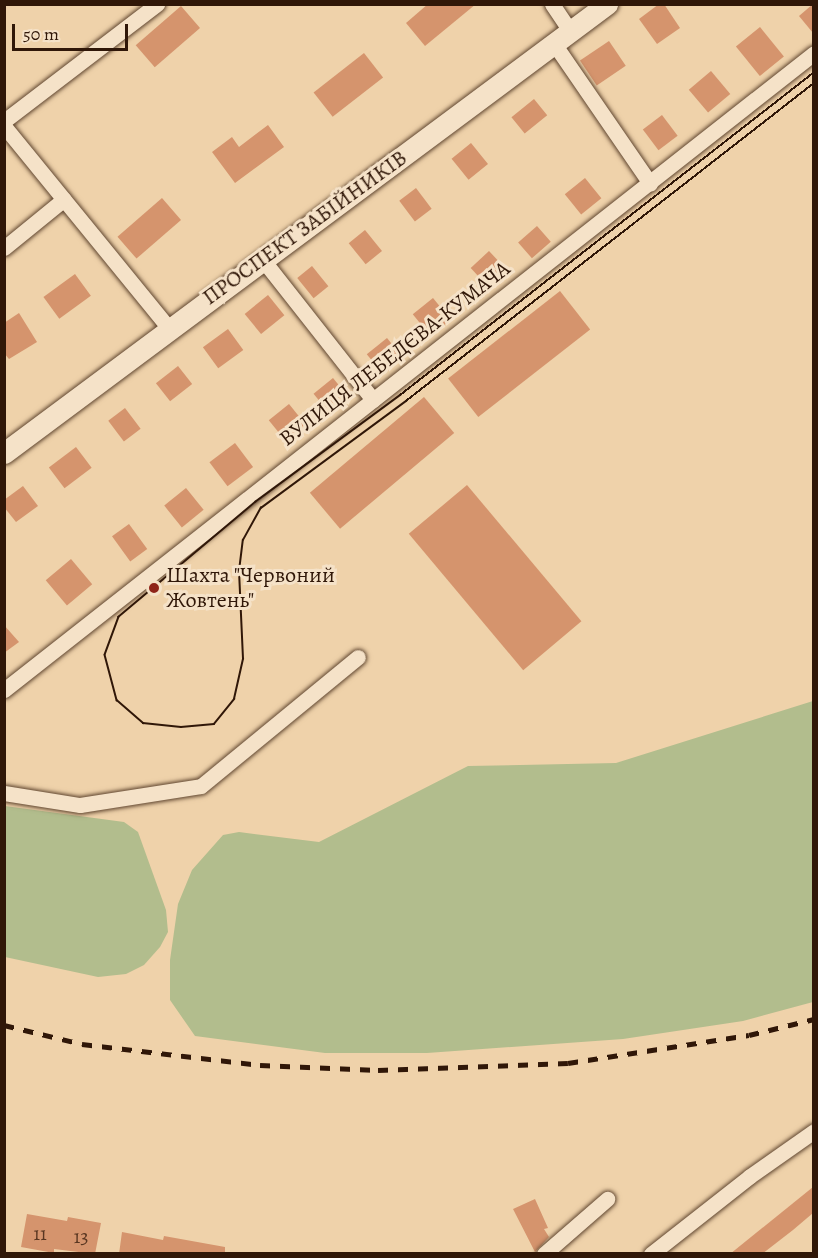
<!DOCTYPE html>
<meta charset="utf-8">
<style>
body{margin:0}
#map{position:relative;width:818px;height:1258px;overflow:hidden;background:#efd2aa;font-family:Alegreya,serif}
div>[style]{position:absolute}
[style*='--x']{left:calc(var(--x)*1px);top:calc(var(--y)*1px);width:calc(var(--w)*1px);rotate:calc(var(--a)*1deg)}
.green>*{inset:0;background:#b2bd8d}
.building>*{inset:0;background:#d5946d;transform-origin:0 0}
.roads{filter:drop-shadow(0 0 2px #604630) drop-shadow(0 0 2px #604630)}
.street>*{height:15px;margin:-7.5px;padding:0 7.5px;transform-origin:7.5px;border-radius:7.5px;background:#f5e2c8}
.secondary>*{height:21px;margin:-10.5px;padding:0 10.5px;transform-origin:10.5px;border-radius:10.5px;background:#f5e2c8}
.tram>*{height:1.5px;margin:-0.75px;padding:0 0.75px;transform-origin:0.75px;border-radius:0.75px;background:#301708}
.rail>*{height:4.5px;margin-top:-2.25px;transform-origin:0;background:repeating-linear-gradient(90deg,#301708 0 10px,transparent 0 20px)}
.dots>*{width:16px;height:16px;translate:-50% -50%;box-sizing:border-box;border:3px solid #f5e2c8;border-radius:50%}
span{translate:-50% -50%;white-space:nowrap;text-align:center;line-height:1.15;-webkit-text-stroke:6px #f5e2c8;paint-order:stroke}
.number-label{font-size:20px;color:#593621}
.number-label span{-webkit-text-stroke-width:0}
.street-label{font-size:22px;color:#301708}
.poi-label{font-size:22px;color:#301708}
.left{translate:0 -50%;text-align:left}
.frame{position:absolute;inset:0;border:6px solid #301708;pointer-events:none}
.scale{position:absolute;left:12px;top:24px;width:116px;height:27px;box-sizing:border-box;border:3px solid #301708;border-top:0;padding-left:8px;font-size:18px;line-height:21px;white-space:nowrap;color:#301708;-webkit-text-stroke:4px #f5e2c8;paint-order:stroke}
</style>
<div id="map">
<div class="green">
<i style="clip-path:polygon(813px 701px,813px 1002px,743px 1021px,623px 1039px,427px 1053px,325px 1053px,195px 1036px,170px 1000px,170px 960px,178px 904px,192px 870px,223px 835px,239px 832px,319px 842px,468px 766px,616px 763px)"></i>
<i style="clip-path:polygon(5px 806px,124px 822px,138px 832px,166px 910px,168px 932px,160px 947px,144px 965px,126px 974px,98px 977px,5px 957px)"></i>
</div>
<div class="building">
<i style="clip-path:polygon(428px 4px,476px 4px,425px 46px,406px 23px)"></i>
<i style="clip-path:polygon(659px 4px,664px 4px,680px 28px,657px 44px,639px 19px)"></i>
<i style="clip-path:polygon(813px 4px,813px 33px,799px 16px)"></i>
<i style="left:181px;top:6px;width:29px;height:60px;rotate:49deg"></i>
<i style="left:760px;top:27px;width:38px;height:31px;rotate:51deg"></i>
<i style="left:609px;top:41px;width:30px;height:35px;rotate:56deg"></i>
<i style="left:364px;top:53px;width:31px;height:64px;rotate:52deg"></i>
<i style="left:711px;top:71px;width:30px;height:29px;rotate:50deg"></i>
<i style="left:534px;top:99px;width:21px;height:29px;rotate:51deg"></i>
<i style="left:662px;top:115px;width:26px;height:24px;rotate:53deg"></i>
<i style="clip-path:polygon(268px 125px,284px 147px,235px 183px,212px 152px,232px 137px,239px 147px)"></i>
<i style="left:471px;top:143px;width:27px;height:25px;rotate:51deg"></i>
<i style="left:585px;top:178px;width:26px;height:26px;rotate:51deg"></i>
<i style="left:416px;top:188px;width:26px;height:21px;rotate:53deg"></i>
<i style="left:162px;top:198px;width:29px;height:59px;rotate:49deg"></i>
<i style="left:537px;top:226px;width:21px;height:25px;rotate:49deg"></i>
<i style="left:365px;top:230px;width:27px;height:21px;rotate:51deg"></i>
<i style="left:489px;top:251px;width:22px;height:25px;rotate:47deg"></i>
<i style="left:312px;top:266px;width:26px;height:19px;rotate:51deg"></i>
<i style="left:75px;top:274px;width:27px;height:39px;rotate:54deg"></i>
<i style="left:560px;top:291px;width:49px;height:142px;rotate:52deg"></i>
<i style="left:268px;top:295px;width:26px;height:30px;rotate:51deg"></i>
<i style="left:433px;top:298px;width:28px;height:26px;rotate:51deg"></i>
<i style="clip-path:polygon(19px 313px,37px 342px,9px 359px,4px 353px,4px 323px)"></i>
<i style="left:228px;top:329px;width:26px;height:31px;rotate:54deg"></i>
<i style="left:387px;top:338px;width:26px;height:26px;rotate:51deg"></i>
<i style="left:178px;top:366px;width:23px;height:28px;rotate:52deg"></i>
<i style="left:333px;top:378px;width:19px;height:25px;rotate:51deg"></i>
<i style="left:424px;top:397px;width:47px;height:149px;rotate:50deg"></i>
<i style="left:289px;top:404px;width:26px;height:26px;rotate:51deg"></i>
<i style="left:125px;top:408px;width:26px;height:21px;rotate:53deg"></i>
<i style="left:235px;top:443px;width:30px;height:32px;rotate:53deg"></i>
<i style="left:76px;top:447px;width:26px;height:34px;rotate:53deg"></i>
<i style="left:467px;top:485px;width:178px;height:76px;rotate:50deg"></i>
<i style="clip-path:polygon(23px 486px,38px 506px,16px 522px,4px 507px,4px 500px)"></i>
<i style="left:186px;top:488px;width:28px;height:28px;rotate:51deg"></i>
<i style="left:129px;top:524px;width:31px;height:21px;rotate:54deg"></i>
<i style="left:71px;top:559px;width:33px;height:33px;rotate:50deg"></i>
<i style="clip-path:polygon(4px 625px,19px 642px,4px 653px)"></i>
<i style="clip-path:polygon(813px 1187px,813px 1213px,793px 1230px,762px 1254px,730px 1254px)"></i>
<i style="clip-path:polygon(535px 1199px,548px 1228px,544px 1229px,549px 1237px,535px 1252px,513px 1209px)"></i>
<i style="clip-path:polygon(27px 1214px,67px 1221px,68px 1217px,101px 1223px,95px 1254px,54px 1249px,54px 1253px,21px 1247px)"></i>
<i style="clip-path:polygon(122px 1232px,163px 1240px,164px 1236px,225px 1247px,225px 1254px,119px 1254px)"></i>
</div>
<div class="roads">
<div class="street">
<i style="--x:552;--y:4;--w:34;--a:56"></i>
<i style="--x:555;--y:45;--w:168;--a:55.5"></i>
<i style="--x:4;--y:121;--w:193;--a:-37.4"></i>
<i style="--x:4;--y:126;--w:261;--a:50.8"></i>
<i style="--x:4;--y:248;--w:77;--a:-39.2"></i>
<i style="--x:263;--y:260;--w:178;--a:51.8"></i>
<i style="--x:4;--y:690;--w:1030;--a:-38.18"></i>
<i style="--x:4;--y:793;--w:77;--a:9"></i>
<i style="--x:80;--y:805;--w:122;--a:-8.9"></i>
<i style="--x:201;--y:786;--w:203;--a:-39.4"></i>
<i style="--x:544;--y:1254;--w:84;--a:-41.1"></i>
<i style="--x:651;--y:1254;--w:126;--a:-38.2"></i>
<i style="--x:750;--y:1176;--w:78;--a:-35.1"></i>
</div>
<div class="secondary">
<i style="--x:4;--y:453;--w:752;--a:-36.67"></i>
</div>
</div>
<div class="tram">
<i style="--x:814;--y:73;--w:524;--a:142.06"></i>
<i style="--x:401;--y:395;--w:180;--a:143.6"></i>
<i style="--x:256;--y:502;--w:179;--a:140"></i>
<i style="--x:119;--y:617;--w:40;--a:110.2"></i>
<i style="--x:105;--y:655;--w:47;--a:75.1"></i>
<i style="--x:117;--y:700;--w:35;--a:41"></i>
<i style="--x:143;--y:723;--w:38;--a:6"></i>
<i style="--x:181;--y:727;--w:33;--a:-5"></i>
<i style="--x:214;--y:724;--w:32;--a:-51"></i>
<i style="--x:234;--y:699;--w:41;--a:-77.3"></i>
<i style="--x:243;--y:659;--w:88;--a:-92.6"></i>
<i style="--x:239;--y:571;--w:31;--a:-83"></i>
<i style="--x:243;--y:540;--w:37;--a:-61"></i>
<i style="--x:261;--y:508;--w:180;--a:-36.4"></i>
<i style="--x:406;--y:401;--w:517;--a:-37.93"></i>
</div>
<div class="rail">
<i style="--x:4;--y:1025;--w:80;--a:13.7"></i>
<i style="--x:82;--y:1044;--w:179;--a:6.7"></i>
<i style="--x:260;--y:1065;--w:118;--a:2.4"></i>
<i style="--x:378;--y:1070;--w:190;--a:-2.1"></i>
<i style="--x:568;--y:1063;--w:183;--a:-8.8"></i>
<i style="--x:749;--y:1035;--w:67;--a:-13.8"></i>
</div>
<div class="dots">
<i style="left:154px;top:588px;background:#8f2418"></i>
</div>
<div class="number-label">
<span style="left:40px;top:1233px">11</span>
<span style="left:81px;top:1236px">13</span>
</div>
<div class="street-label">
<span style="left:305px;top:228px;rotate:-36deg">ПРОСПЕКТ ЗАБІЙНИКІВ</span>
<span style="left:395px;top:354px;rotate:-38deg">ВУЛИЦЯ ЛЕБЕДЄВА-КУМАЧА</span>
</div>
<div class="poi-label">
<span class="left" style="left:166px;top:588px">Шахта "Червоний<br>Жовтень"</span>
</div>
<div class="frame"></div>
<div class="scale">50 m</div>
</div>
